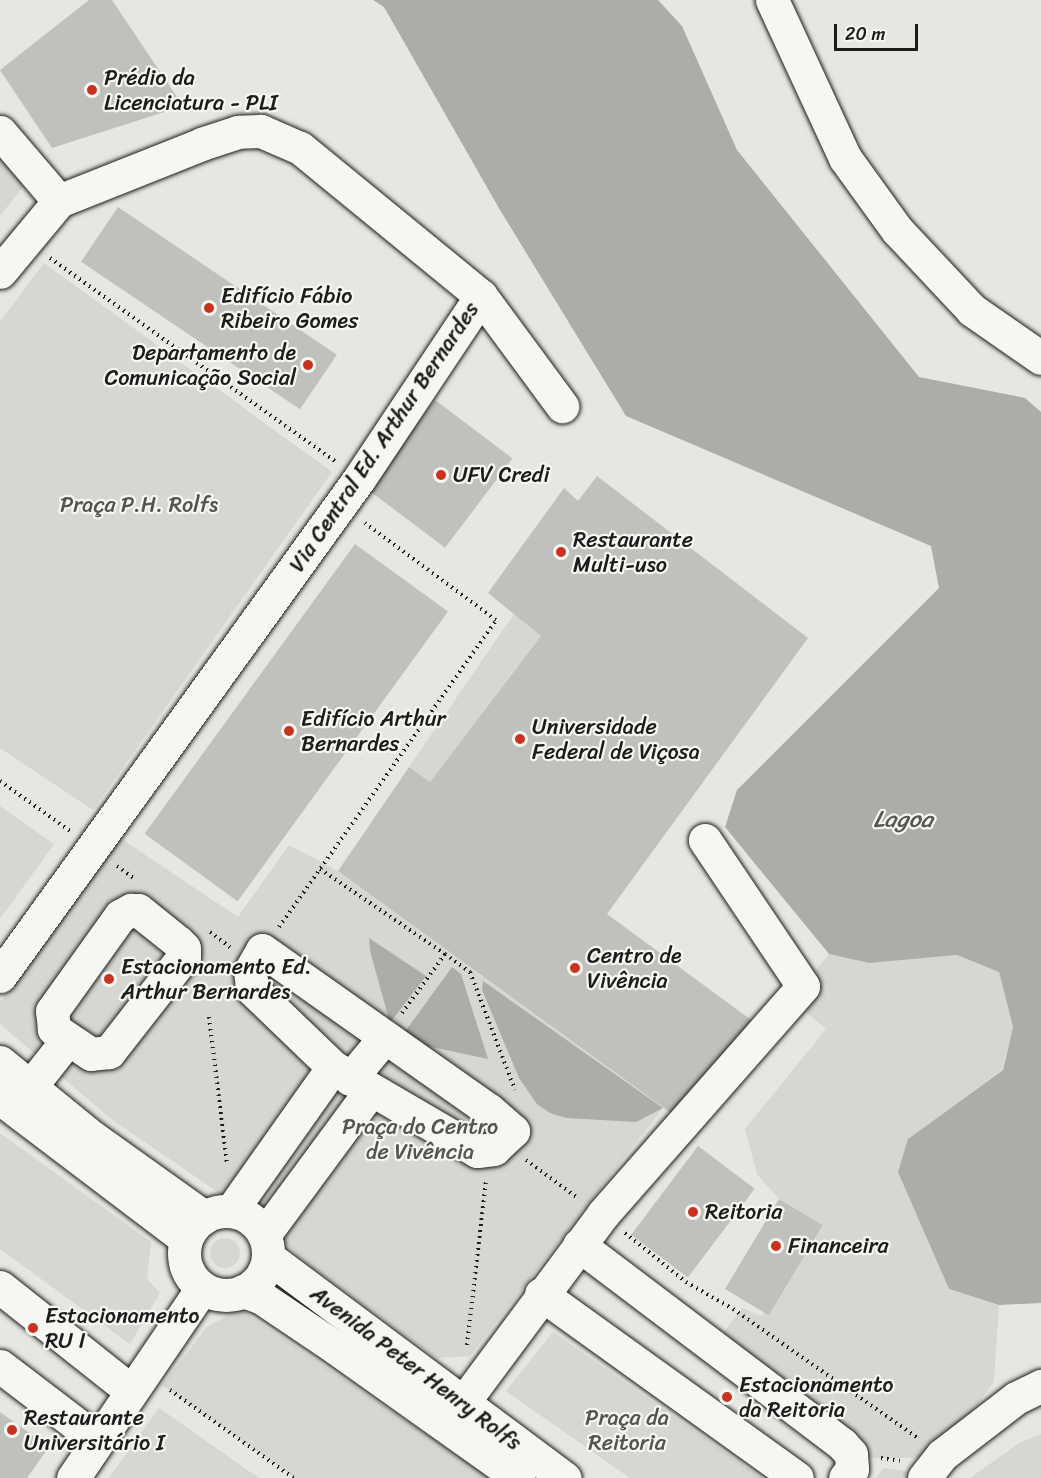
<!DOCTYPE html>
<meta charset="utf-8">
<style>
body{margin:0}
#map{position:relative;width:1041px;height:1478px;overflow:hidden;background:#f6f6f2;font-family:Sriracha,sans-serif}
div>[style]{position:absolute}
[style*='--x']{left:calc(var(--x)*1px);top:calc(var(--y)*1px);width:calc(var(--w)*1px);rotate:calc(var(--a)*1deg)}
.built>*{inset:0;background:#e6e6e2;transform-origin:0 0}
.green>*{inset:0;background:#d6d6d2}
.round{border-radius:50%}
.water>*{inset:0;background:#acaca9}
.building>*{inset:0;background:#c0c0bd;transform-origin:0 0}
.path>*{height:4px;margin-top:-2px;transform-origin:0;background:repeating-linear-gradient(90deg,#1c1c1c 0 1.5px,transparent 0 6px)}
.roads{filter:drop-shadow(0 0 2px #1c1c1c) drop-shadow(0 0 2px #1c1c1c)}
.minor>*{height:33px;margin:-16.5px;padding:0 16.5px;transform-origin:16.5px;border-radius:16.5px;background:#f6f6f2}
.major>*{height:33px;margin:-16.5px;padding:0 16.5px;transform-origin:16.5px;border-radius:16.5px;background:#f6f6f2}
.major>.ring{margin:-16.5px;padding:0;box-sizing:content-box;background:none;border:33px solid #f6f6f2;border-radius:50%}
.dots>*{width:16px;height:16px;translate:-50% -50%;box-sizing:border-box;border:3px solid #f6f6f2;border-radius:50%}
span{translate:-50% -50%;white-space:nowrap;text-align:center;line-height:1.15;-webkit-text-stroke:4.5px #f6f6f2;paint-order:stroke}
.poi-label{font-size:22px;color:#1c1c1c}
.left{translate:0 -50%;text-align:left}
.right{translate:-100% -50%;text-align:right}
.street-label{font-size:22px;color:#1c1c1c}
.park-label{font-size:22px;color:#545453}
.water-label{font-size:24px;color:#565654;font-style:italic}
.scale{position:absolute;left:834px;top:24px;width:84px;height:27px;box-sizing:border-box;border:3px solid #1c1c1c;border-top:0;padding-left:8px;font-size:18px;line-height:21px;white-space:nowrap;color:#1c1c1c;-webkit-text-stroke:4px #f6f6f2;paint-order:stroke}
</style>
<div id="map">
<div class="built">
<i style="left:0;top:0;width:1041px;height:1478px"></i>
</div>
<div class="green">
<i style="clip-path:polygon(0 156px,27px 182px,0 216px)"></i>
<i style="clip-path:polygon(44px 263px,332px 472px,93px 810px,0 748px,0 322px)"></i>
<i style="clip-path:polygon(514px 614px,541px 636px,430px 782px,409px 767px)"></i>
<i style="clip-path:polygon(0 806px,54px 844px,0 919px)"></i>
<i style="clip-path:polygon(117px 836px,238px 917px,289px 845px,338px 871px,663px 1108px,470px 1356px,437px 1358px,305px 1262px,266px 1225px,111px 1119px,0 1024px,0 1002px)"></i>
<i style="clip-path:polygon(829px 954px,869px 963px,957px 955px,999px 972px,1013px 1027px,1002px 1070px,908px 1139px,948px 1289px,999px 1305px,994px 1382px,954px 1435px,916px 1458px,868px 1458px,863px 1440px,721px 1336px,742px 1308px,761px 1316px,823px 1226px,779px 1199px,757px 1174px,745px 1129px,826px 1029px,792px 1000px)"></i>
<i style="clip-path:polygon(0 1133px,151px 1242px,147px 1279px,160px 1293px,130px 1344px,0 1249px)"></i>
<i class="round" style="left:210px;top:1238px;width:30px;height:30px"></i>
<i style="clip-path:polygon(239px 1309px,492px 1478px,295px 1478px,162px 1385px,207px 1327px)"></i>
<i style="clip-path:polygon(553px 1332px,762px 1478px,630px 1478px,506px 1391px)"></i>
<i style="clip-path:polygon(159px 1408px,259px 1478px,109px 1478px)"></i>
<i style="clip-path:polygon(1041px 1434px,1041px 1478px,970px 1478px,1019px 1443px)"></i>
<i style="clip-path:polygon(884px 1468px,912px 1472px,907px 1478px,876px 1478px)"></i>
</div>
<div class="water">
<i style="clip-path:polygon(373px 0,658px 0,682px 26px,737px 150px,919px 377px,1025px 398px,1041px 412px,1041px 1303px,999px 1305px,949px 1289px,898px 1172px,908px 1139px,1003px 1070px,1013px 1027px,999px 972px,957px 955px,869px 963px,829px 954px,725px 827px,737px 790px,939px 588px,931px 546px,626px 416px,500px 210px,384px 7px)"></i>
<i style="clip-path:polygon(369px 938px,426px 976px,390px 1023px,370px 951px)"></i>
<i style="clip-path:polygon(452px 967px,461px 974px,488px 1059px,399px 1040px)"></i>
<i style="clip-path:polygon(483px 981px,663px 1108px,636px 1122px,566px 1118px,550px 1113px,537px 1104px,519px 1078px,482px 990px)"></i>
</div>
<div class="building">
<i style="clip-path:polygon(89px 0,112px 0,183px 106px,52px 148px,0 70px)"></i>
<i style="left:118px;top:207px;width:264px;height:66px;rotate:34deg"></i>
<i style="left:435px;top:400px;width:97px;height:112px;rotate:37deg"></i>
<i style="clip-path:polygon(597px 476px,808px 638px,607px 914px,754px 1022px,679px 1119px,338px 871px,409px 767px,430px 782px,541px 636px,488px 593px,564px 488px,578px 501px)"></i>
<i style="left:355px;top:544px;width:115px;height:358px;rotate:36deg"></i>
<i style="left:698px;top:1146px;width:71px;height:111px;rotate:37deg"></i>
<i style="left:779px;top:1199px;width:51px;height:105px;rotate:31deg"></i>
<i style="clip-path:polygon(0 1412px,49px 1447px,27px 1478px,0 1478px)"></i>
</div>
<div class="path">
<i style="--x:50;--y:258;--w:350;--a:35.5"></i>
<i style="--x:0;--y:781;--w:86;--a:35.5"></i>
<i style="--x:117;--y:866;--w:22;--a:36"></i>
<i style="--x:320;--y:869;--w:151;--a:34.2"></i>
<i style="--x:279;--y:927;--w:376;--a:-54.7"></i>
<i style="--x:496;--y:620;--w:163;--a:-143.5"></i>
<i style="--x:210;--y:932;--w:25;--a:37"></i>
<i style="--x:402;--y:1013;--w:73;--a:-53.9"></i>
<i style="--x:445;--y:954;--w:31;--a:36"></i>
<i style="--x:470;--y:972;--w:126;--a:69.1"></i>
<i style="--x:209;--y:1017;--w:148;--a:83"></i>
<i style="--x:526;--y:1160;--w:64;--a:36.2"></i>
<i style="--x:625;--y:1233;--w:78;--a:38.8"></i>
<i style="--x:686;--y:1282;--w:54;--a:29.9"></i>
<i style="--x:733;--y:1309;--w:226;--a:34.9"></i>
<i style="--x:467;--y:1345;--w:166;--a:-83.4"></i>
<i style="--x:170;--y:1390;--w:152;--a:35.4"></i>
<i style="--x:881;--y:1458;--w:19;--a:9"></i>
</div>
<div class="roads">
<div class="minor">
<i style="--x:772;--y:0;--w:174;--a:65.2"></i>
<i style="--x:845;--y:158;--w:89;--a:54.2"></i>
<i style="--x:897;--y:230;--w:110;--a:46.8"></i>
<i style="--x:972;--y:310;--w:84;--a:34.8"></i>
<i style="--x:0;--y:132;--w:91;--a:49.5"></i>
<i style="--x:59;--y:201;--w:92;--a:129.7"></i>
<i style="--x:481;--y:296;--w:137;--a:53.6"></i>
<i style="--x:131;--y:910;--w:7;--a:0"></i>
<i style="--x:138;--y:910;--w:51;--a:38.7"></i>
<i style="--x:178;--y:942;--w:8;--a:45"></i>
<i style="--x:184;--y:948;--w:8;--a:90"></i>
<i style="--x:184;--y:956;--w:122;--a:128"></i>
<i style="--x:109;--y:1052;--w:18;--a:174"></i>
<i style="--x:91;--y:1054;--w:45;--a:-146"></i>
<i style="--x:54;--y:1029;--w:18;--a:-96"></i>
<i style="--x:52;--y:1011;--w:117;--a:-54.4"></i>
<i style="--x:120;--y:916;--w:13;--a:-29"></i>
<i style="--x:262;--y:950;--w:278;--a:35.2"></i>
<i style="--x:489;--y:1110;--w:32;--a:41"></i>
<i style="--x:513;--y:1131;--w:26;--a:137"></i>
<i style="--x:494;--y:1149;--w:17;--a:173"></i>
<i style="--x:477;--y:1151;--w:167;--a:-149.7"></i>
<i style="--x:333;--y:1067;--w:112;--a:-136.1"></i>
<i style="--x:252;--y:989;--w:18;--a:-96"></i>
<i style="--x:250;--y:971;--w:24;--a:-60"></i>
<i style="--x:0;--y:976;--w:613;--a:-54.16"></i>
<i style="--x:359;--y:479;--w:220;--a:-56.3"></i>
<i style="--x:481;--y:296;--w:234;--a:-140.7"></i>
<i style="--x:300;--y:148;--w:43;--a:-156.4"></i>
<i style="--x:261;--y:131;--w:23;--a:178"></i>
<i style="--x:238;--y:132;--w:38;--a:162"></i>
<i style="--x:202;--y:144;--w:154;--a:158.3"></i>
<i style="--x:350;--y:1079;--w:53;--a:-50.3"></i>
<i style="--x:30;--y:1087;--w:61;--a:-51.6"></i>
<i style="--x:231;--y:1211;--w:176;--a:-54.7"></i>
<i style="--x:264;--y:1235;--w:179;--a:-53.6"></i>
<i style="--x:579;--y:1245;--w:330;--a:37.1"></i>
<i style="--x:842;--y:1444;--w:13;--a:48"></i>
<i style="--x:851;--y:1454;--w:15;--a:86"></i>
<i style="--x:852;--y:1469;--w:11;--a:128"></i>
<i style="--x:0;--y:1287;--w:166;--a:38.4"></i>
<i style="--x:541;--y:1294;--w:315;--a:35.7"></i>
<i style="--x:0;--y:1366;--w:122;--a:37.3"></i>
<i style="--x:462;--y:1404;--w:237;--a:-53.4"></i>
<i style="--x:603;--y:1214;--w:303;--a:-48.7"></i>
<i style="--x:803;--y:986;--w:176;--a:-123.9"></i>
<i style="--x:73;--y:1478;--w:230;--a:-55.8"></i>
<i style="--x:924;--y:1478;--w:29;--a:-52"></i>
<i style="--x:942;--y:1455;--w:93;--a:-37.6"></i>
<i style="--x:1016;--y:1398;--w:28;--a:-26"></i>
</div>
<div class="major">
<i style="--x:0;--y:1062;--w:119;--a:39.2"></i>
<i style="--x:92;--y:1137;--w:138;--a:35.5"></i>
<i style="--x:0;--y:1098;--w:233;--a:37.2"></i>
<i class="ring" style="left:184px;top:1211px;width:51px;height:51px"></i>
<i style="--x:268;--y:1257;--w:370;--a:36.7"></i>
<i style="--x:243;--y:1291;--w:20;--a:20"></i>
<i style="--x:262;--y:1298;--w:89;--a:34"></i>
<i style="--x:336;--y:1348;--w:224;--a:35.4"></i>
</div>
</div>
<div class="dots">
<i style="left:92px;top:90px;background:#c8321e"></i>
<i style="left:209px;top:308px;background:#c8321e"></i>
<i style="left:308px;top:365px;background:#c8321e"></i>
<i style="left:441px;top:475px;background:#c8321e"></i>
<i style="left:561px;top:552px;background:#c8321e"></i>
<i style="left:289px;top:731px;background:#c8321e"></i>
<i style="left:520px;top:739px;background:#c8321e"></i>
<i style="left:575px;top:968px;background:#c8321e"></i>
<i style="left:109px;top:979px;background:#c8321e"></i>
<i style="left:693px;top:1212px;background:#c8321e"></i>
<i style="left:776px;top:1246px;background:#c8321e"></i>
<i style="left:33px;top:1328px;background:#c8321e"></i>
<i style="left:727px;top:1397px;background:#c8321e"></i>
<i style="left:12px;top:1430px;background:#c8321e"></i>
</div>
<div class="poi-label">
<span class="left" style="left:104px;top:90px">Prédio da<br>Licenciatura - PLI</span>
<span class="left" style="left:221px;top:308px">Edifício Fábio<br>Ribeiro Gomes</span>
<span class="right" style="left:296px;top:365px">Departamento de<br>Comunicação Social</span>
<span class="left" style="left:453px;top:475px">UFV Credi</span>
<span class="left" style="left:573px;top:552px">Restaurante<br>Multi-uso</span>
<span class="left" style="left:301px;top:731px">Edifício Arthur<br>Bernardes</span>
<span class="left" style="left:532px;top:739px">Universidade<br>Federal de Viçosa</span>
<span class="left" style="left:587px;top:968px">Centro de<br>Vivência</span>
<span class="left" style="left:121px;top:979px">Estacionamento Ed.<br>Arthur Bernardes</span>
<span class="left" style="left:705px;top:1212px">Reitoria</span>
<span class="left" style="left:788px;top:1246px">Financeira</span>
<span class="left" style="left:45px;top:1328px">Estacionamento<br>RU I</span>
<span class="left" style="left:739px;top:1397px">Estacionamento<br>da Reitoria</span>
<span class="left" style="left:24px;top:1430px">Restaurante<br>Universitário I</span>
</div>
<div class="street-label">
<span style="left:384px;top:437px;rotate:-56deg">Via Central Ed. Arthur Bernardes</span>
<span style="left:416px;top:1368px;rotate:37deg">Avenida Peter Henry Rolfs</span>
</div>
<div class="park-label">
<span style="left:139px;top:505px">Praça P.H. Rolfs</span>
<span style="left:420px;top:1139px">Praça do Centro<br>de Vivência</span>
<span style="left:627px;top:1430px">Praça da<br>Reitoria</span>
</div>
<div class="water-label">
<span style="left:903px;top:820px">Lagoa</span>
</div>
<div class="scale">20 m</div>
</div>
